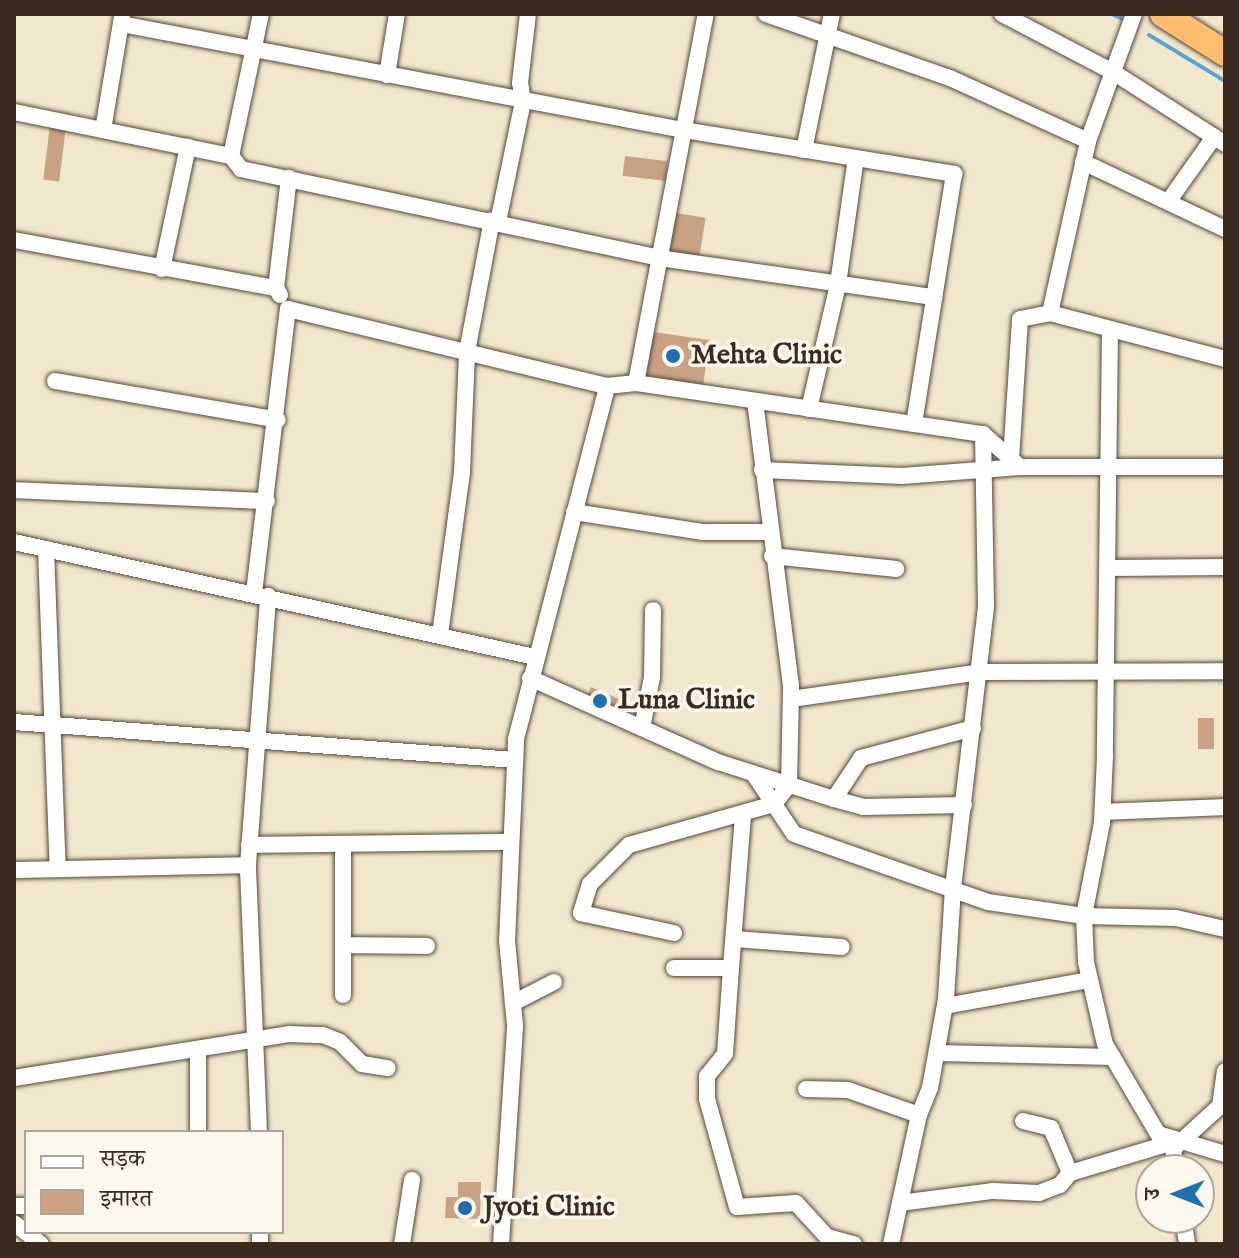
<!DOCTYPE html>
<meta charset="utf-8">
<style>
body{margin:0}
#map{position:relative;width:1239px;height:1258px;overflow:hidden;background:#f1e7cc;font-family:"IM FELL English","Noto Serif Devanagari",serif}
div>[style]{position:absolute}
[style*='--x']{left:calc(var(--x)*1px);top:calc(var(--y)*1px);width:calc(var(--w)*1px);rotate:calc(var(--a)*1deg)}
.stream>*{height:4px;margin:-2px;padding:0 2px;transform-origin:2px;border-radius:2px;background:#5da4d4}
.building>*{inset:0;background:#c9a284;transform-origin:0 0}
.roads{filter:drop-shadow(0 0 2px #564638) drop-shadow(0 0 2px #564638)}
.minor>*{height:16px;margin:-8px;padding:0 8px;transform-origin:8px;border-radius:8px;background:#fff}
.trunk>*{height:26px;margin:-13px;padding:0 13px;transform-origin:13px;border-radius:13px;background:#fdbc6f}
.dots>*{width:22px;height:22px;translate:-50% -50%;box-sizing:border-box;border:4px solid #fbf7ec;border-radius:50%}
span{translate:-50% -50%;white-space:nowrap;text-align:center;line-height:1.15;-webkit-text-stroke:7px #fbf7ec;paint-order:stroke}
.poi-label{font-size:28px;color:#3b2a1e;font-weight:700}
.left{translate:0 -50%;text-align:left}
.frame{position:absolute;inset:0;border:16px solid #3b2a1e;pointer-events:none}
.legend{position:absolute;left:24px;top:1130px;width:260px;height:104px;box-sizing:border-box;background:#fbf7ec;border:2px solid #aea59a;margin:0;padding:10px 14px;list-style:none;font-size:24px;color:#3b2a1e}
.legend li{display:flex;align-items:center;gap:16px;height:40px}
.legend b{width:40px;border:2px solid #aea59a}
.north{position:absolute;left:1135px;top:1154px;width:80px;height:80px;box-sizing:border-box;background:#fbf7ec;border:2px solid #aea59a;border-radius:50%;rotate:270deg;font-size:22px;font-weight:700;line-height:32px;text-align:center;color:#3b2a1e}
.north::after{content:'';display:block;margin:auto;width:28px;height:36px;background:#1f6fb2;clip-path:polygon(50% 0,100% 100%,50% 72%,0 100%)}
</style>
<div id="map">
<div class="stream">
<i style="--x:1112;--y:14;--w:10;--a:24"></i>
<i style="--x:1149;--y:35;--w:89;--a:31.2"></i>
</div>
<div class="building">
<i style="left:50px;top:125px;width:16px;height:55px;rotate:7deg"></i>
<i style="left:625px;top:156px;width:43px;height:20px;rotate:7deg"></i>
<i style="left:676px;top:213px;width:30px;height:41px;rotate:9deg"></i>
<i style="left:653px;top:332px;width:57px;height:49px;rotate:8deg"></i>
<i style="left:591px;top:687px;width:30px;height:17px;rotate:23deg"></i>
<i style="left:1198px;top:718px;width:16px;height:31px"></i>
<i style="clip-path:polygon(458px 1182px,481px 1182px,480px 1219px,445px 1218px,446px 1197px,458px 1197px)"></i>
</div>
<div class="roads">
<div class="minor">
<i style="--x:766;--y:14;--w:195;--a:19.2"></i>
<i style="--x:950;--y:78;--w:152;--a:24.5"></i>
<i style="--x:1002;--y:14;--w:125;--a:27.6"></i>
<i style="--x:1113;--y:72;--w:133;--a:32.7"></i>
<i style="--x:121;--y:24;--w:572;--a:10.68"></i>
<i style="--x:683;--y:130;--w:275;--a:9.2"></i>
<i style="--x:954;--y:174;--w:253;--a:99.1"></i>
<i style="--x:387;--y:75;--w:62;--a:-80.7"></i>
<i style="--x:14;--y:112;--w:221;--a:11.5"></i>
<i style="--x:231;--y:156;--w:145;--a:-78.1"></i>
<i style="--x:103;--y:130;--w:116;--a:-80.5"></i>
<i style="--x:804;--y:150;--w:139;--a:-78.4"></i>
<i style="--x:231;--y:156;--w:16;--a:52"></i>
<i style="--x:241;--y:169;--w:427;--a:12"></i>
<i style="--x:659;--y:258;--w:278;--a:8.1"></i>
<i style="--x:1083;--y:162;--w:157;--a:25.3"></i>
<i style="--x:1168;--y:202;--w:80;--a:-54.7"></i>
<i style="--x:498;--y:222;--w:124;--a:-78.3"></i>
<i style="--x:523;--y:101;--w:18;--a:-99"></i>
<i style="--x:520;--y:83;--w:69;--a:-83.4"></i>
<i style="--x:14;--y:240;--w:266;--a:10.4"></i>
<i style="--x:162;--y:269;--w:125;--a:-78"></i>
<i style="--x:280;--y:295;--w:8;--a:-120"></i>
<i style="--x:276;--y:288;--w:111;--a:-83.3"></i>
<i style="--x:1050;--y:313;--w:176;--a:-77.5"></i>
<i style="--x:1088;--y:141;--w:135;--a:-70.1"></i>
<i style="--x:1110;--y:330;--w:426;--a:90.7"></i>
<i style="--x:1105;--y:756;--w:67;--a:92.6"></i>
<i style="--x:1102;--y:823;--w:95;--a:101"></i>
<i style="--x:1084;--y:916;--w:46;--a:87.5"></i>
<i style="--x:1086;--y:962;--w:84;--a:77"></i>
<i style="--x:1105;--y:1044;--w:104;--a:59.5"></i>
<i style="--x:1158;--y:1134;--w:70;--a:16.6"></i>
<i style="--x:55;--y:381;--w:226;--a:9.9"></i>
<i style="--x:636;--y:383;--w:376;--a:-79.3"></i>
<i style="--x:809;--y:409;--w:128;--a:-76.9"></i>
<i style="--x:838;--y:284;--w:127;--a:-81.9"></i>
<i style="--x:1011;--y:459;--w:140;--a:-86.3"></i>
<i style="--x:1020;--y:319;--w:31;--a:-11"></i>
<i style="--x:1050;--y:313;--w:181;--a:14.7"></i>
<i style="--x:762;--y:470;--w:140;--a:2.5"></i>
<i style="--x:902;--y:476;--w:118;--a:-4.4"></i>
<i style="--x:14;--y:490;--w:253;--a:2.5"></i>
<i style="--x:574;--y:512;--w:131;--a:8.8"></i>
<i style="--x:703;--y:532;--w:66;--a:0"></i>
<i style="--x:14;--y:542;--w:534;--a:12.45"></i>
<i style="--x:46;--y:549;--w:320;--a:87.9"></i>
<i style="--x:772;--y:556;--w:125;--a:6"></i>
<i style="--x:1107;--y:568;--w:118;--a:-0.5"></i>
<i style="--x:254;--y:593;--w:286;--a:-83.2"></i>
<i style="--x:288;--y:309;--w:328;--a:13.6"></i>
<i style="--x:607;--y:386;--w:29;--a:-6"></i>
<i style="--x:636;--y:383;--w:351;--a:8.4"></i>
<i style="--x:983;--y:434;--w:50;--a:41.7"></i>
<i style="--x:1020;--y:467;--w:205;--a:0"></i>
<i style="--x:440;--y:635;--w:164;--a:-82.3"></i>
<i style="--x:462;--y:472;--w:120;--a:-87.6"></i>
<i style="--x:467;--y:352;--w:134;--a:-79.3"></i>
<i style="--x:530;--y:678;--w:206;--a:24.1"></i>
<i style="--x:718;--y:762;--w:122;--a:17.7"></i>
<i style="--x:834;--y:799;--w:30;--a:15"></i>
<i style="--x:863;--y:807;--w:101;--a:-1.1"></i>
<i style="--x:791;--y:699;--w:191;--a:-8.1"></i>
<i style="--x:980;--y:672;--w:245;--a:-0.2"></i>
<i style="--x:14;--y:722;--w:502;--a:4.34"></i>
<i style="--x:642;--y:728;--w:52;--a:-78.9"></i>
<i style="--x:652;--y:677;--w:67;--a:-89.1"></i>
<i style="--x:753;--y:773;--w:73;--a:56.1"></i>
<i style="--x:794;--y:834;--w:206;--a:19.3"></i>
<i style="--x:988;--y:902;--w:97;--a:8.3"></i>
<i style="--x:1084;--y:916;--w:92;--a:1.2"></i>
<i style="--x:1176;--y:918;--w:50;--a:12.7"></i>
<i style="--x:834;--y:799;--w:49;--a:-56.6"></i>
<i style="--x:861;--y:758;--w:116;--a:-15"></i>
<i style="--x:1103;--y:812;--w:122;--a:-2.3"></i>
<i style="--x:343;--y:844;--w:151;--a:90"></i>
<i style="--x:249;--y:845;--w:261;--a:-0.7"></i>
<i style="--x:14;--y:870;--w:234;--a:-1.2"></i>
<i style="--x:674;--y:933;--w:95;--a:-167.9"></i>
<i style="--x:581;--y:913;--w:30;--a:-73"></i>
<i style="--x:590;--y:884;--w:55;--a:-45"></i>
<i style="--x:629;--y:845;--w:151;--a:-15.8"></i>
<i style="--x:774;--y:804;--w:24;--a:-52"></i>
<i style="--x:789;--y:785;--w:99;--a:-88.8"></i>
<i style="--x:791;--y:686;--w:287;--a:-97.2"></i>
<i style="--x:735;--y:939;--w:107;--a:4.3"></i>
<i style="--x:343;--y:945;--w:84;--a:0.7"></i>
<i style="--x:674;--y:968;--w:57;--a:0"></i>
<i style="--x:731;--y:968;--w:154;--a:-85.5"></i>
<i style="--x:731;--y:968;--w:86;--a:94"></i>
<i style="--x:725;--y:1054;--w:28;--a:129"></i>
<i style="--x:707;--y:1076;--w:23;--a:90"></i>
<i style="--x:707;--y:1099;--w:112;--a:74.5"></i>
<i style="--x:737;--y:1207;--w:59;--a:-3.9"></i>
<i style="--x:796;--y:1203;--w:46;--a:47.6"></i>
<i style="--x:827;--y:1237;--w:28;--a:15"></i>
<i style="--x:513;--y:1003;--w:46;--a:-27.1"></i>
<i style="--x:945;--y:1006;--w:147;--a:-10.2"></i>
<i style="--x:937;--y:1053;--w:176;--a:1.3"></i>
<i style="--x:14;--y:1078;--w:278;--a:-9.1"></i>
<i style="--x:289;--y:1034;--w:34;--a:2"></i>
<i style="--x:323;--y:1035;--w:18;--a:22"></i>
<i style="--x:340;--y:1042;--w:31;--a:45"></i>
<i style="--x:362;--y:1064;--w:26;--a:9"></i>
<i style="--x:806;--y:1089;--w:42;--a:1.4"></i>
<i style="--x:848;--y:1090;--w:75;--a:19.4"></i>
<i style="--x:919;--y:1115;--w:29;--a:-68"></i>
<i style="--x:930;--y:1088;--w:90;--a:-79.8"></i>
<i style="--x:946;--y:999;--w:111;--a:-86.4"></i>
<i style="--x:953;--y:888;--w:285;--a:-83.3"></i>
<i style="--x:986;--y:605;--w:171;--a:-91"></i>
<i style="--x:1023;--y:1121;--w:29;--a:14"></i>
<i style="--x:1051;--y:1128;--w:49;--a:67.1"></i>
<i style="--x:1070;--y:1173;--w:112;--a:-16.7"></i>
<i style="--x:198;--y:1132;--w:83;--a:-90"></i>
<i style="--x:259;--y:1132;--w:267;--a:-92.4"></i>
<i style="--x:248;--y:865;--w:270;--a:-85.7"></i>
<i style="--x:1176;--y:1170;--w:21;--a:-98"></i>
<i style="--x:1173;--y:1149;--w:64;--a:-42.5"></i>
<i style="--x:1220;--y:1106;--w:35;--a:-82"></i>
<i style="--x:900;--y:1203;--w:94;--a:-7.4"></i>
<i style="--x:993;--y:1191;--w:46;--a:2.5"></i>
<i style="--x:1039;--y:1193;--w:22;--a:-21"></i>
<i style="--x:1060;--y:1185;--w:16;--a:-50"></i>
<i style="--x:14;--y:1206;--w:12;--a:0"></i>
<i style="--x:1183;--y:1218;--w:26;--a:81"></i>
<i style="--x:14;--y:1223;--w:34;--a:38"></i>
<i style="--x:260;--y:1232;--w:12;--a:90"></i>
<i style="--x:402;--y:1244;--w:65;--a:-81.1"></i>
<i style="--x:501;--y:1244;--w:219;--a:-86.3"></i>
<i style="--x:515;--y:1025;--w:84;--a:-95.4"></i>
<i style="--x:507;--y:941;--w:202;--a:-87.4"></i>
<i style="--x:516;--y:739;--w:365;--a:-75.5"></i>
<i style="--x:891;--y:1244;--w:132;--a:-77.8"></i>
</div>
<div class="trunk">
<i style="--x:1163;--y:14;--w:73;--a:32.2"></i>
</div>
</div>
<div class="dots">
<i style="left:673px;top:356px;background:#1f6fb2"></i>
<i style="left:600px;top:701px;background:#1f6fb2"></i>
<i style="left:465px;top:1208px;background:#1f6fb2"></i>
</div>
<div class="poi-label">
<span class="left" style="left:691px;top:356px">Mehta Clinic</span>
<span class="left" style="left:618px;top:701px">Luna Clinic</span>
<span class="left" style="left:483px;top:1208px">Jyoti Clinic</span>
</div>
<div class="frame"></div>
<ul class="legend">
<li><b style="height:10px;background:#fff"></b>सड़क</li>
<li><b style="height:22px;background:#c9a284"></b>इमारत</li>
</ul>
<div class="north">उ</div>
</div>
